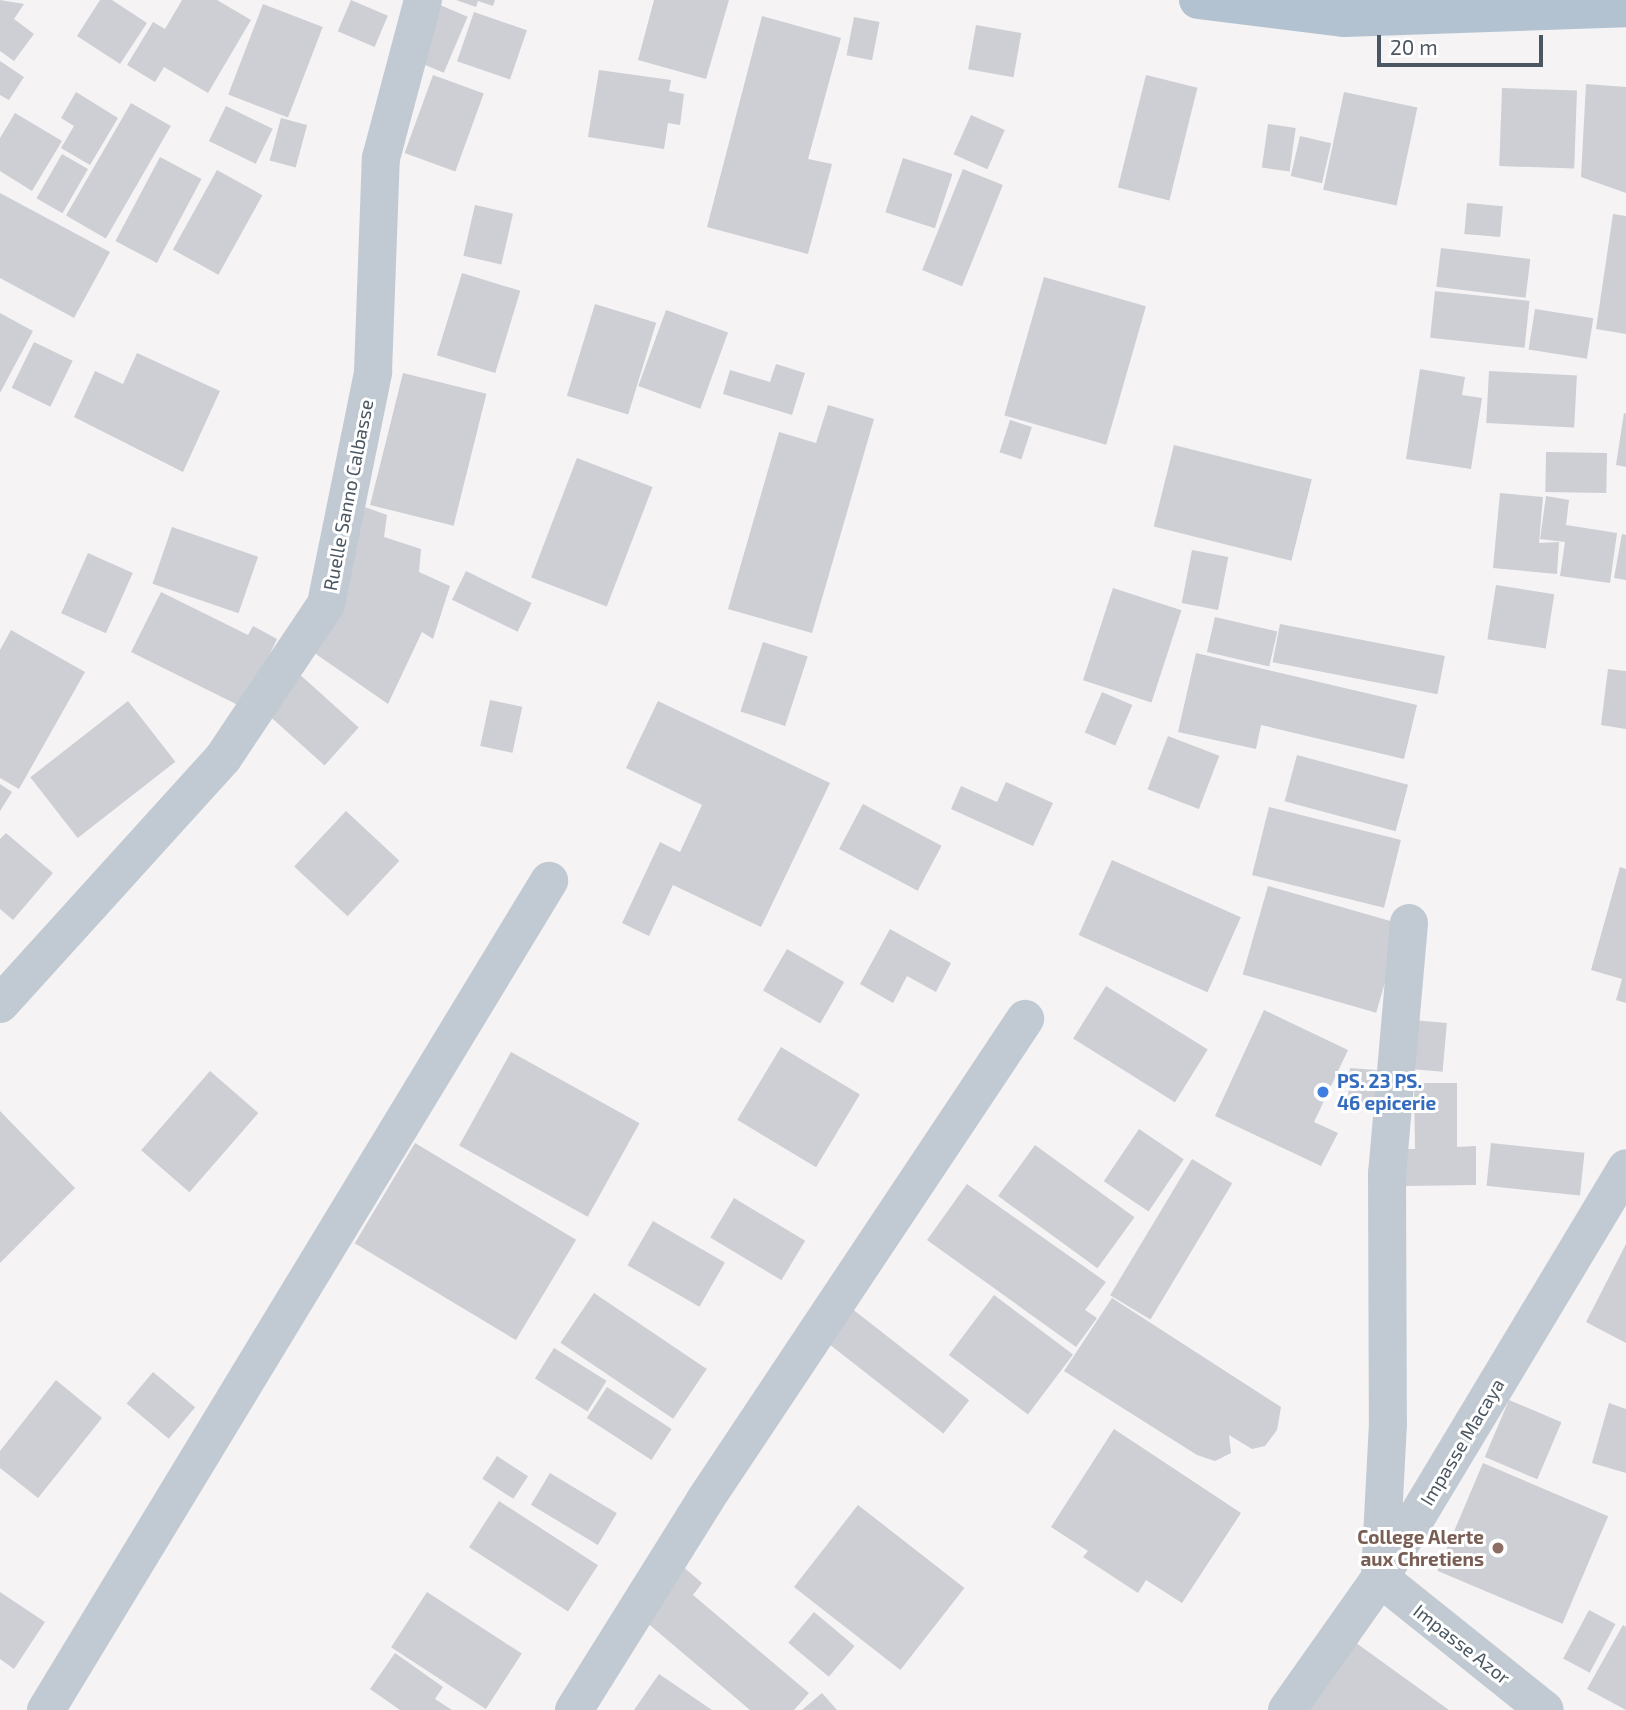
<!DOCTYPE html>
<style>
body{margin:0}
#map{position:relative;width:1626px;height:1710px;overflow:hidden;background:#f5f3f3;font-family:"Exo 2",sans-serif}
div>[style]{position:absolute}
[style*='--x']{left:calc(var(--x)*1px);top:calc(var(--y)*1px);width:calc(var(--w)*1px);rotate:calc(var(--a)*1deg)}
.building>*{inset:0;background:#cdcfd5;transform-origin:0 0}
.minor>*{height:38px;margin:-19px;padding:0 19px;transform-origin:19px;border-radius:19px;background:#c1cad2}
.major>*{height:38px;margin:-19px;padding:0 19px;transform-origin:19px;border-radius:19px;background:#b3c2d1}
.dots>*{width:19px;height:19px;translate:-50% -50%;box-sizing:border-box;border:4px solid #fff;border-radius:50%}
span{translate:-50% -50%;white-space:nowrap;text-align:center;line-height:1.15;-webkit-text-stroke:6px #fff;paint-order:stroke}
.street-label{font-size:19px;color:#4a5661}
.shop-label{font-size:19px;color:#366cbe;font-weight:700}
.left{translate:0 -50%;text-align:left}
.education-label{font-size:19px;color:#785e54;font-weight:700}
.right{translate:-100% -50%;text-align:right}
.scale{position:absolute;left:1377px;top:35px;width:166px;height:32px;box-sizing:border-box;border:4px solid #4a5661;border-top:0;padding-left:9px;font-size:21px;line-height:24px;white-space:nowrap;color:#4a5661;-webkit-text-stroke:5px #fff;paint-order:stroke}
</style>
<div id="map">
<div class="building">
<i style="clip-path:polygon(0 0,24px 4px,14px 19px,34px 34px,14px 61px,0 51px)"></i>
<i style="clip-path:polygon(100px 0,112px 0,147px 23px,120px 64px,77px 36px)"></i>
<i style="clip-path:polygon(182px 0,217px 0,251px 20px,208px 93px,164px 67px,155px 82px,127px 65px,153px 22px,165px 29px)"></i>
<i style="left:351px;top:0;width:40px;height:34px;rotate:23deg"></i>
<i style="clip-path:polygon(456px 0,495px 0,493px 6px,478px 1px,476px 7px)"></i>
<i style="clip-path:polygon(654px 0,729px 0,706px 79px,638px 60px)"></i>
<i style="left:263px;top:4px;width:64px;height:97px;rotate:21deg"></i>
<i style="left:440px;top:5px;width:30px;height:61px;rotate:23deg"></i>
<i style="left:474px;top:12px;width:56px;height:52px;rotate:19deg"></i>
<i style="clip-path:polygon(762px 16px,841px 38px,808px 159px,832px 164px,808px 254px,707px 227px)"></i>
<i style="left:854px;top:17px;width:26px;height:39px;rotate:11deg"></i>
<i style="left:976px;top:25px;width:46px;height:45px;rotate:10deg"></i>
<i style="clip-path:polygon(0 61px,24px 77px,9px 100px,0 95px)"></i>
<i style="clip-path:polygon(599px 70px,671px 80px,669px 91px,684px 94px,680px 125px,668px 123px,664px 149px,588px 137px)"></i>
<i style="left:433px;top:75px;width:54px;height:83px;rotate:20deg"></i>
<i style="left:1146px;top:75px;width:53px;height:116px;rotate:14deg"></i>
<i style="clip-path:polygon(1586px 84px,1626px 87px,1626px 193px,1581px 177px)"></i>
<i style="left:1502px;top:88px;width:75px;height:78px;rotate:2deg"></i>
<i style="clip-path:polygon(76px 92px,118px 118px,90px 165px,61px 148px,74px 126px,61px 118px)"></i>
<i style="left:1344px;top:92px;width:75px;height:100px;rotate:12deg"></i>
<i style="left:131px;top:103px;width:46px;height:130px;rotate:30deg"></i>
<i style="left:226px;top:106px;width:52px;height:39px;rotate:26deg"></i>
<i style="clip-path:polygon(15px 113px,62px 141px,32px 191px,0 171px,0 138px)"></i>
<i style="left:971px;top:115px;width:37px;height:43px;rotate:24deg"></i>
<i style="left:281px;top:118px;width:27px;height:44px;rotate:15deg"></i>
<i style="left:1268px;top:124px;width:28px;height:44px;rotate:8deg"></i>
<i style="left:1300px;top:136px;width:32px;height:41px;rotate:13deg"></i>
<i style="left:62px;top:154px;width:30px;height:51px;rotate:30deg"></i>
<i style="left:160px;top:157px;width:47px;height:95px;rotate:28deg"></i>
<i style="left:903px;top:158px;width:52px;height:57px;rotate:18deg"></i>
<i style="left:963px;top:169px;width:43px;height:109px;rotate:22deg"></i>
<i style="left:217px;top:170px;width:52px;height:91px;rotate:29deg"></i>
<i style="clip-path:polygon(0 193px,110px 252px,74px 318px,0 278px)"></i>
<i style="left:1467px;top:203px;width:36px;height:31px;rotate:5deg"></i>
<i style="left:475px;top:205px;width:39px;height:52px;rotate:13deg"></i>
<i style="clip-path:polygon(1613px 214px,1626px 216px,1626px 334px,1596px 329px)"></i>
<i style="left:1441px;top:248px;width:90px;height:39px;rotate:7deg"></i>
<i style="left:462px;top:273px;width:61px;height:86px;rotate:17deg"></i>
<i style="left:1044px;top:277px;width:106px;height:144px;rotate:16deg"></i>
<i style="left:1435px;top:291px;width:95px;height:47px;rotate:6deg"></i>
<i style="left:595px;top:304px;width:64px;height:96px;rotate:17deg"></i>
<i style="left:1535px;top:309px;width:59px;height:41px;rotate:9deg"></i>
<i style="left:666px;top:310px;width:66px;height:81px;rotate:20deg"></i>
<i style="clip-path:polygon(0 313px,33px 331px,0 393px)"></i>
<i style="left:34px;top:342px;width:43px;height:51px;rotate:26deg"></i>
<i style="clip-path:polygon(137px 353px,220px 391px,183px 472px,74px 417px,95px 371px,123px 384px)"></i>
<i style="clip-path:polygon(776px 364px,805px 373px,792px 415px,723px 394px,730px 370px,770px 382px)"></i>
<i style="clip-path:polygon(1420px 369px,1465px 377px,1462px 395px,1482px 398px,1471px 469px,1406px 459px)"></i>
<i style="left:1489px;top:371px;width:88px;height:52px;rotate:3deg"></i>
<i style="left:403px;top:373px;width:86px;height:136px;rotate:14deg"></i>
<i style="clip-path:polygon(828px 405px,874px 419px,812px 633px,728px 609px,779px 432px,816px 443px)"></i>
<i style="clip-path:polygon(1624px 413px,1626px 414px,1626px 467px,1616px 465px)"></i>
<i style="left:1010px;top:420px;width:23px;height:34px;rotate:18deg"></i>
<i style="left:1174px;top:445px;width:142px;height:84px;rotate:14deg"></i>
<i style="left:1546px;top:452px;width:61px;height:40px;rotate:1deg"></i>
<i style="left:577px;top:458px;width:81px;height:128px;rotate:21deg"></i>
<i style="clip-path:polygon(1500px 493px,1543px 497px,1539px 543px,1559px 542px,1557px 574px,1493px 568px)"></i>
<i style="clip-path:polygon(1546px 496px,1569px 500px,1566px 525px,1617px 533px,1610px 583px,1560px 576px,1565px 542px,1540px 539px)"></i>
<i style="clip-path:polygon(362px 506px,387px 515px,384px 537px,421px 549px,419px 572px,450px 586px,433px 639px,422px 632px,388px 704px,313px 652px)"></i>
<i style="left:172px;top:527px;width:91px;height:60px;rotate:19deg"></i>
<i style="clip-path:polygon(1622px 534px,1626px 535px,1626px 580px,1614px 578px)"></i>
<i style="left:1192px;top:550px;width:37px;height:54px;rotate:11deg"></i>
<i style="left:88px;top:553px;width:49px;height:66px;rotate:24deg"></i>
<i style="left:466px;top:571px;width:73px;height:32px;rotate:26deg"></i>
<i style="left:1496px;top:585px;width:59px;height:55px;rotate:9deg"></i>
<i style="left:1113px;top:588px;width:72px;height:97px;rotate:18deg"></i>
<i style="clip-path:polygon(161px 592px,248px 635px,253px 626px,277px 639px,244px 708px,131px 652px)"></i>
<i style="left:1215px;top:617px;width:64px;height:36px;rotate:13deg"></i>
<i style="left:1280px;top:624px;width:168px;height:39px;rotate:11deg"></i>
<i style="clip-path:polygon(11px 630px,85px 672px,19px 789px,0 778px,0 650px)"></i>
<i style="left:763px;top:642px;width:47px;height:73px;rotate:18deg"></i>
<i style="clip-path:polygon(1196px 653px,1417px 705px,1404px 759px,1261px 725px,1256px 749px,1178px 732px)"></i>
<i style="clip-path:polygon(1608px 669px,1626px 671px,1626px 729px,1601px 725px)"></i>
<i style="left:297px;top:672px;width:83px;height:51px;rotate:42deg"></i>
<i style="left:1102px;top:692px;width:33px;height:44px;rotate:23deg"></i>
<i style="left:490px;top:700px;width:33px;height:47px;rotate:12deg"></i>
<i style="left:128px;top:701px;width:77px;height:124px;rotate:52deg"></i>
<i style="clip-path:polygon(658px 701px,830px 783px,761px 927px,673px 885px,649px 936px,622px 923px,660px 842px,680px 852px,702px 805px,626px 768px)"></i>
<i style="left:1168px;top:736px;width:55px;height:57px;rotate:21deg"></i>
<i style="left:1297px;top:755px;width:115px;height:48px;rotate:15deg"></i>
<i style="clip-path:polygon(1006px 782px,1053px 803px,1033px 846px,951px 809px,961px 786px,997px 802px)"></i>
<i style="clip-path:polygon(0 784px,12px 792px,0 811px)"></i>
<i style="left:863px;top:804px;width:89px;height:51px;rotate:28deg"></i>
<i style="left:1269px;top:807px;width:136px;height:70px;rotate:14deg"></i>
<i style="left:346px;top:811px;width:73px;height:76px;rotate:43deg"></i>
<i style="clip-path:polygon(6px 833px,53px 873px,13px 920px,0 909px,0 839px)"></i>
<i style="left:1112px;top:860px;width:141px;height:82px;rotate:24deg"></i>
<i style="clip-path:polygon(1620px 867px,1626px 869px,1626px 1003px,1616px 1000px,1622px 979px,1591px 970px)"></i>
<i style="left:1268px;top:886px;width:139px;height:92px;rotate:16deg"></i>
<i style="clip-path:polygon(890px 929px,951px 963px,936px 992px,907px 976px,893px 1003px,860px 984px)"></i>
<i style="left:787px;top:949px;width:66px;height:48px;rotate:30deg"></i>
<i style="left:1106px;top:986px;width:120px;height:62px;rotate:32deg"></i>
<i style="clip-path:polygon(1264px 1010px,1348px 1050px,1314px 1122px,1338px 1133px,1321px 1166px,1215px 1116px)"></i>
<i style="left:1412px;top:1020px;width:35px;height:49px;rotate:5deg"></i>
<i style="left:781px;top:1047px;width:92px;height:85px;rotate:31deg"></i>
<i style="left:511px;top:1052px;width:147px;height:107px;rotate:29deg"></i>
<i style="left:1350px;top:1068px;width:27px;height:40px;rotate:4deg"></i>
<i style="left:210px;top:1071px;width:64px;height:105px;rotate:41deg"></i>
<i style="clip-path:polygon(1414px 1083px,1457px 1083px,1457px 1147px,1476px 1146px,1476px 1185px,1404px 1186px,1403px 1149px,1415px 1149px)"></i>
<i style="clip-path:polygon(0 1111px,75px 1188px,0 1263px)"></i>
<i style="left:1139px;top:1129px;width:54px;height:63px;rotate:34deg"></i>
<i style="left:415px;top:1143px;width:188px;height:117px;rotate:31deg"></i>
<i style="left:1491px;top:1143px;width:94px;height:43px;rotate:6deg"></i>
<i style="left:1035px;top:1145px;width:123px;height:63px;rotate:36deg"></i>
<i style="left:1192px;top:1159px;width:47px;height:159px;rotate:31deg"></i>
<i style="clip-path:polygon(967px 1184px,1106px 1282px,1085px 1310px,1097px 1318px,1076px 1347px,927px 1240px)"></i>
<i style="left:734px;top:1198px;width:83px;height:46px;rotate:31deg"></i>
<i style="left:653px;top:1221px;width:83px;height:51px;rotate:30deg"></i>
<i style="clip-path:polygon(1626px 1244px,1626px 1343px,1586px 1322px)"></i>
<i style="left:594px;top:1293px;width:136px;height:60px;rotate:34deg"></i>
<i style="left:994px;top:1295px;width:99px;height:75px;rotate:37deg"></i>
<i style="clip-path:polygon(1112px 1298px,1281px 1407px,1277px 1430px,1265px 1446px,1252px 1449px,1229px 1435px,1231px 1453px,1215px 1461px,1197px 1455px,1064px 1371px)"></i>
<i style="left:851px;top:1308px;width:150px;height:42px;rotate:38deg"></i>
<i style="left:554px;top:1348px;width:62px;height:36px;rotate:32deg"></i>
<i style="left:153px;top:1372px;width:55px;height:41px;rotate:40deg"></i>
<i style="clip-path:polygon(56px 1380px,102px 1418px,38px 1498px,0 1468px,0 1451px)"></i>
<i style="left:607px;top:1387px;width:77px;height:37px;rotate:33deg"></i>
<i style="left:1509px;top:1400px;width:57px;height:62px;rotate:23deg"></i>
<i style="clip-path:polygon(1609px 1403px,1626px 1409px,1626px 1473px,1592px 1463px)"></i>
<i style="clip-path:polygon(1114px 1429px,1241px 1513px,1182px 1603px,1146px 1580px,1138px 1593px,1083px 1557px,1088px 1551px,1051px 1527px)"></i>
<i style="left:497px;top:1456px;width:37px;height:27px;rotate:33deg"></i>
<i style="left:1483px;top:1463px;width:136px;height:117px;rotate:23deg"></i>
<i style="left:550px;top:1473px;width:78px;height:37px;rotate:31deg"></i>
<i style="left:499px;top:1501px;width:118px;height:55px;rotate:33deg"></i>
<i style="left:858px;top:1505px;width:135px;height:104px;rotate:38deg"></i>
<i style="clip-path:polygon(681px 1565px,702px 1583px,693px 1595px,809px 1693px,794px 1710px,750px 1710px,638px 1615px)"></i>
<i style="clip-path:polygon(0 1592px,45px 1622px,14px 1669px,0 1659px)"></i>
<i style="left:427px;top:1592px;width:113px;height:66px;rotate:33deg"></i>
<i style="left:1589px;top:1610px;width:30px;height:55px;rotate:28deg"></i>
<i style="left:814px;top:1612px;width:53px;height:40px;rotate:40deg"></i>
<i style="clip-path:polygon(1623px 1625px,1626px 1627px,1626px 1710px,1587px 1689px)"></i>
<i style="clip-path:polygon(1352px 1640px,1449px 1710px,1301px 1710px)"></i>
<i style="clip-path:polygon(395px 1653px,443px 1687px,435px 1699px,452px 1710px,400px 1710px,370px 1689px)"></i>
<i style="clip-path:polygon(659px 1674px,712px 1710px,634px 1710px)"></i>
<i style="clip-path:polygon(822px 1693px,837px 1710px,802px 1710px)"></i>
</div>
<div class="minor">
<i style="--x:1409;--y:923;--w:251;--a:95"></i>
<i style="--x:1387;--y:1173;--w:250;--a:89.8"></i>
<i style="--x:1388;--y:1423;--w:155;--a:93"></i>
<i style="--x:1380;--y:1578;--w:211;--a:38.7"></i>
<i style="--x:0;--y:1004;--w:332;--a:-47.8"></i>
<i style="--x:223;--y:758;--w:185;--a:-56.2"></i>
<i style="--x:326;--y:604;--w:237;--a:-78.5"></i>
<i style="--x:373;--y:372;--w:214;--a:-87.9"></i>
<i style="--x:381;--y:158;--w:163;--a:-75.1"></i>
<i style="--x:46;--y:1710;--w:970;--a:-58.75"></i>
<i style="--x:574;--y:1710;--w:248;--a:-58"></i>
<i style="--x:705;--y:1500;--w:578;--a:-56.36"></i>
<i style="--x:1287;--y:1710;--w:161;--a:-54.8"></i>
<i style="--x:1380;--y:1578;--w:478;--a:-59"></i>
</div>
<div class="major">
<i style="--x:1198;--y:0;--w:148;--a:7"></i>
<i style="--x:1345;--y:18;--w:281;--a:-2"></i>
</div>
<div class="dots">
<i style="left:1323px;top:1092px;background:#3f7fe0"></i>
<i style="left:1498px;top:1548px;background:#8d6e63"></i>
</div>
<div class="street-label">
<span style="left:348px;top:495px;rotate:-79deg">Ruelle Sanno Calbasse</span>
<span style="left:1462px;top:1442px;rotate:-59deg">Impasse Macaya</span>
<span style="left:1462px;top:1644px;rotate:38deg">Impasse Azor</span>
</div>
<div class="shop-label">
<span class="left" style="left:1337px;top:1092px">PS. 23 PS.<br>46 epicerie</span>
</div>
<div class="education-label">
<span class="right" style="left:1484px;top:1548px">College Alerte<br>aux Chretiens</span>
</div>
<div class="scale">20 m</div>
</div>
